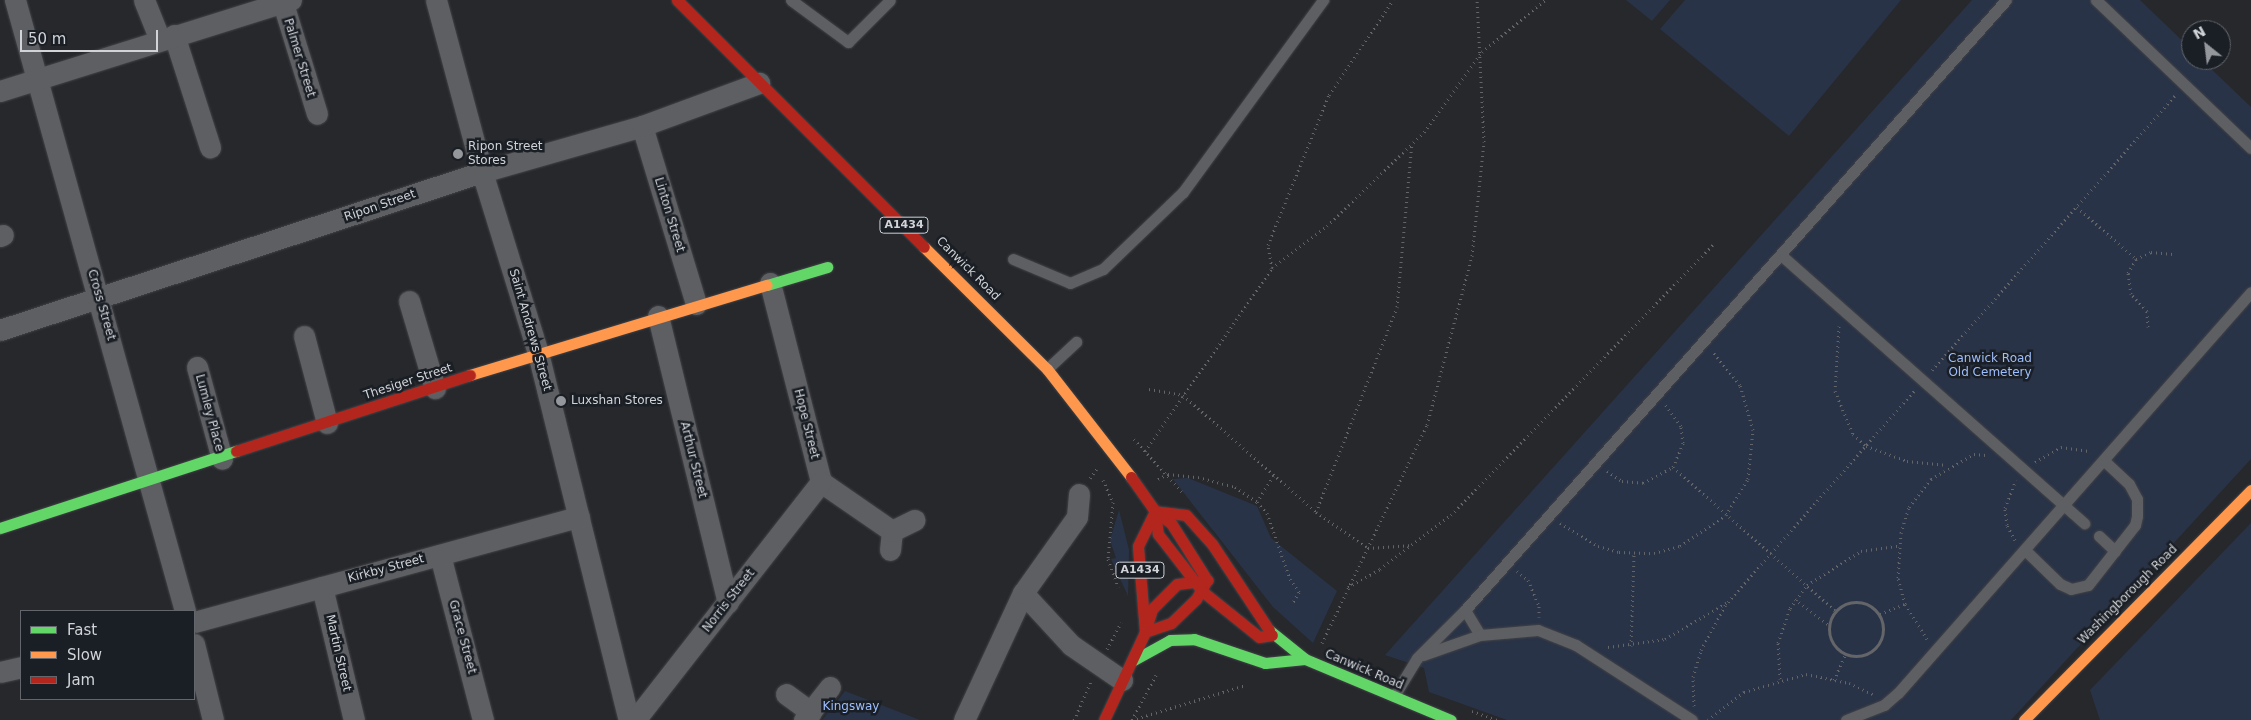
<!DOCTYPE html>
<style>
body{margin:0}
#map{position:relative;width:2251px;height:720px;overflow:hidden;background:#26282c;font-family:"DejaVu Sans",sans-serif}
div>[style]{position:absolute}
[style*='--x']{left:calc(var(--x)*1px);top:calc(var(--y)*1px);width:calc(var(--w)*1px);rotate:calc(var(--a)*1deg)}
.green>*{inset:0;background:#293347}
.path>*{height:3px;margin-top:-1.5px;transform-origin:0;background:repeating-linear-gradient(90deg,#646568 0 1px,transparent 0 5px)}
.path>.ring{margin:-1.5px;padding:0;box-sizing:content-box;background:none;border:3px solid #646568;border-radius:50%}
.roads{filter:drop-shadow(0 0 1px #424347) drop-shadow(0 0 1px #424347)}
.lane>*{height:11px;margin:-5.5px;padding:0 5.5px;transform-origin:5.5px;border-radius:5.5px;background:#5e5f62}
.street>*{height:21px;margin:-10.5px;padding:0 10.5px;transform-origin:10.5px;border-radius:10.5px;background:#5e5f62}
.fast>*{height:11px;margin:-5.5px;padding:0 5.5px;transform-origin:5.5px;border-radius:5.5px;background:#63d668}
.slow>*{height:11px;margin:-5.5px;padding:0 5.5px;transform-origin:5.5px;border-radius:5.5px;background:#ff974d}
.jam>*{height:11px;margin:-5.5px;padding:0 5.5px;transform-origin:5.5px;border-radius:5.5px;background:#b3261e}
.dots>*{width:14px;height:14px;translate:-50% -50%;box-sizing:border-box;border:2px solid #1a1e25;border-radius:50%}
span{translate:-50% -50%;white-space:nowrap;text-align:center;line-height:1.15;-webkit-text-stroke:5px #1a1e25;paint-order:stroke}
.shield-label span{padding:1px 4px;background:#1a1e25;border:1px solid;border-radius:4px;-webkit-text-stroke-width:0}
.shield-label{font-size:11px;color:#d0d3d7;font-weight:700}
.street-label{font-size:12px;color:#d0d3d7}
.poi-label{font-size:12px;color:#d0d3d7}
.left{translate:0 -50%;text-align:left}
.park-label{font-size:12px;color:#9ebefd}
.legend{position:absolute;left:20px;top:610px;width:175px;height:90px;box-sizing:border-box;background:#1a1e25;border:1px solid #63666c;margin:0;padding:6px 9px;list-style:none;font-size:15px;color:#d0d3d7}
.legend li{display:flex;align-items:center;gap:10px;height:25px}
.legend b{width:25px;border:1px solid #63666c}
.north{position:absolute;left:2181px;top:20px;width:50px;height:50px;box-sizing:border-box;background:#1a1e25;border:1px solid #63666c;border-radius:50%;rotate:331deg;font-size:14px;font-weight:700;line-height:20px;text-align:center;color:#d0d3d7}
.north::after{content:'';display:block;margin:auto;width:18px;height:22px;background:#94979b;clip-path:polygon(50% 0,100% 100%,50% 72%,0 100%)}
.scale{position:absolute;left:20px;top:30px;width:138px;height:22px;box-sizing:border-box;border:2px solid #d0d3d7;border-top:0;padding-left:6px;font-size:15px;line-height:18px;white-space:nowrap;color:#d0d3d7;-webkit-text-stroke:4px #1a1e25;paint-order:stroke}
</style>
<div id="map">
<div class="green">
<i style="clip-path:polygon(1626px 0,1670px 0,1652px 21px)"></i>
<i style="clip-path:polygon(1685px 0,1901px 0,1789px 136px,1660px 29px)"></i>
<i style="clip-path:polygon(1972px 0,2140px 0,2191px 49px,2191px 60px,2202px 60px,2251px 107px,2251px 459px,2011px 720px,1507px 720px,1429px 692px,1424px 668px,1385px 655px)"></i>
<i style="clip-path:polygon(1188px 478px,1257px 506px,1271px 538px,1337px 591px,1313px 643px,1273px 607px,1173px 479px)"></i>
<i style="clip-path:polygon(1119px 510px,1129px 550px,1128px 596px,1111px 559px,1116px 558px,1110px 540px)"></i>
<i style="clip-path:polygon(2251px 523px,2251px 720px,2100px 720px,2090px 690px)"></i>
<i style="clip-path:polygon(845px 691px,920px 720px,822px 720px)"></i>
</div>
<div class="path">
<i style="--x:2077;--y:207;--w:79;--a:41.4"></i>
<i style="--x:1272;--y:268;--w:23;--a:-100"></i>
<i style="--x:1268;--y:245;--w:162;--a:-67.9"></i>
<i style="--x:1329;--y:95;--w:115;--a:-56"></i>
<i style="--x:1839;--y:326;--w:65;--a:93.5"></i>
<i style="--x:1835;--y:391;--w:47;--a:67.3"></i>
<i style="--x:1853;--y:434;--w:18;--a:43"></i>
<i style="--x:1866;--y:446;--w:44;--a:20.1"></i>
<i style="--x:1907;--y:461;--w:40;--a:5.7"></i>
<i style="--x:2148;--y:327;--w:16;--a:-94"></i>
<i style="--x:2147;--y:311;--w:23;--a:-133"></i>
<i style="--x:2131;--y:294;--w:21;--a:-98"></i>
<i style="--x:2128;--y:273;--w:16;--a:-60"></i>
<i style="--x:2136;--y:259;--w:17;--a:-25"></i>
<i style="--x:2151;--y:252;--w:25;--a:5"></i>
<i style="--x:1932;--y:370;--w:368;--a:-48.5"></i>
<i style="--x:1149;--y:389;--w:35;--a:10"></i>
<i style="--x:1183;--y:395;--w:177;--a:41.3"></i>
<i style="--x:1316;--y:512;--w:63;--a:34.7"></i>
<i style="--x:1368;--y:548;--w:45;--a:-3.8"></i>
<i style="--x:1134;--y:439;--w:72;--a:47.8"></i>
<i style="--x:1145;--y:451;--w:223;--a:-55.2"></i>
<i style="--x:1272;--y:268;--w:69;--a:-37.4"></i>
<i style="--x:1327;--y:226;--w:135;--a:-44.1"></i>
<i style="--x:1424;--y:132;--w:99;--a:-54.1"></i>
<i style="--x:1482;--y:52;--w:82;--a:-39.5"></i>
<i style="--x:2035;--y:462;--w:30;--a:-30"></i>
<i style="--x:2061;--y:447;--w:30;--a:8"></i>
<i style="--x:1673;--y:467;--w:217;--a:41.5"></i>
<i style="--x:1607;--y:471;--w:18;--a:34"></i>
<i style="--x:1622;--y:481;--w:21;--a:5"></i>
<i style="--x:1643;--y:483;--w:34;--a:-28"></i>
<i style="--x:1673;--y:467;--w:26;--a:-67"></i>
<i style="--x:1683;--y:443;--w:17;--a:-97"></i>
<i style="--x:1681;--y:426;--w:26;--a:-126"></i>
<i style="--x:1090;--y:478;--w:14;--a:-54"></i>
<i style="--x:1158;--y:479;--w:11;--a:-27"></i>
<i style="--x:1168;--y:474;--w:30;--a:6"></i>
<i style="--x:1198;--y:477;--w:38;--a:15"></i>
<i style="--x:1235;--y:487;--w:27;--a:34"></i>
<i style="--x:1257;--y:502;--w:15;--a:48"></i>
<i style="--x:1267;--y:513;--w:70;--a:70.8"></i>
<i style="--x:1290;--y:579;--w:16;--a:55"></i>
<i style="--x:1299;--y:592;--w:14;--a:120"></i>
<i style="--x:1103;--y:480;--w:24;--a:66"></i>
<i style="--x:1113;--y:502;--w:57;--a:95"></i>
<i style="--x:1108;--y:559;--w:30;--a:70"></i>
<i style="--x:1257;--y:502;--w:31;--a:-58"></i>
<i style="--x:1316;--y:512;--w:220;--a:-68.4"></i>
<i style="--x:1397;--y:307;--w:165;--a:-84.8"></i>
<i style="--x:1560;--y:523;--w:44;--a:31.2"></i>
<i style="--x:1598;--y:546;--w:22;--a:16"></i>
<i style="--x:1619;--y:552;--w:35;--a:2"></i>
<i style="--x:1654;--y:553;--w:27;--a:-15"></i>
<i style="--x:1680;--y:546;--w:55;--a:-34"></i>
<i style="--x:1726;--y:515;--w:42;--a:-58.6"></i>
<i style="--x:1748;--y:479;--w:49;--a:-84.2"></i>
<i style="--x:1753;--y:430;--w:47;--a:-106.1"></i>
<i style="--x:1740;--y:385;--w:43;--a:-129.3"></i>
<i style="--x:2015;--y:540;--w:17;--a:-118"></i>
<i style="--x:2007;--y:525;--w:17;--a:-97"></i>
<i style="--x:2005;--y:508;--w:30;--a:-69"></i>
<i style="--x:1517;--y:571;--w:14;--a:39"></i>
<i style="--x:1528;--y:580;--w:28;--a:67"></i>
<i style="--x:1539;--y:606;--w:11;--a:90"></i>
<i style="--x:1348;--y:587;--w:37;--a:-29"></i>
<i style="--x:1380;--y:569;--w:89;--a:-37.3"></i>
<i style="--x:1451;--y:515;--w:378;--a:-45.9"></i>
<i style="--x:1795;--y:599;--w:43;--a:37.4"></i>
<i class="ring" style="left:1829px;top:602px;width:51px;height:51px"></i>
<i style="--x:1880;--y:614;--w:27;--a:-22"></i>
<i style="--x:1927;--y:639;--w:41;--a:-122.2"></i>
<i style="--x:1905;--y:604;--w:27;--a:-105"></i>
<i style="--x:1898;--y:578;--w:45;--a:-86.2"></i>
<i style="--x:1901;--y:533;--w:27;--a:-73"></i>
<i style="--x:1909;--y:507;--w:36;--a:-52"></i>
<i style="--x:1931;--y:479;--w:50;--a:-30.2"></i>
<i style="--x:1974;--y:454;--w:12;--a:5"></i>
<i style="--x:1322;--y:643;--w:242;--a:-64.3"></i>
<i style="--x:1427;--y:425;--w:175;--a:-75.1"></i>
<i style="--x:1472;--y:256;--w:115;--a:-84"></i>
<i style="--x:1484;--y:142;--w:142;--a:-92.8"></i>
<i style="--x:1631;--y:646;--w:92;--a:-88.1"></i>
<i style="--x:1608;--y:647;--w:58;--a:-8"></i>
<i style="--x:1665;--y:639;--w:73;--a:-30.4"></i>
<i style="--x:1728;--y:602;--w:283;--a:-48.6"></i>
<i style="--x:1107;--y:649;--w:30;--a:-62"></i>
<i style="--x:1780;--y:679;--w:36;--a:-93"></i>
<i style="--x:1778;--y:643;--w:37;--a:-71"></i>
<i style="--x:1790;--y:608;--w:29;--a:-54"></i>
<i style="--x:1807;--y:585;--w:64;--a:-32.2"></i>
<i style="--x:1861;--y:551;--w:37;--a:-8"></i>
<i style="--x:1834;--y:680;--w:27;--a:-66"></i>
<i style="--x:1694;--y:706;--w:29;--a:-92"></i>
<i style="--x:1693;--y:677;--w:28;--a:-73"></i>
<i style="--x:1701;--y:650;--w:52;--a:-61.5"></i>
<i style="--x:1472;--y:711;--w:27;--a:20"></i>
<i style="--x:1074;--y:720;--w:43;--a:-66.4"></i>
<i style="--x:1132;--y:720;--w:51;--a:-61.9"></i>
<i style="--x:1132;--y:720;--w:119;--a:-17.1"></i>
<i style="--x:1708;--y:720;--w:46;--a:-37.9"></i>
<i style="--x:1744;--y:692;--w:65;--a:-16.2"></i>
<i style="--x:1806;--y:674;--w:44;--a:11.8"></i>
<i style="--x:1849;--y:683;--w:26;--a:25"></i>
</div>
<div class="roads">
<div class="lane">
<i style="--x:791;--y:0;--w:71;--a:36.4"></i>
<i style="--x:848;--y:42;--w:59;--a:-45"></i>
<i style="--x:2096;--y:0;--w:214;--a:43.7"></i>
<i style="--x:1781;--y:255;--w:405;--a:41.5"></i>
<i style="--x:1013;--y:259;--w:62;--a:22.8"></i>
<i style="--x:1070;--y:283;--w:36;--a:-23"></i>
<i style="--x:1103;--y:269;--w:111;--a:-43.9"></i>
<i style="--x:1183;--y:192;--w:238;--a:-53.9"></i>
<i style="--x:1047;--y:369;--w:40;--a:-43"></i>
<i style="--x:2099;--y:536;--w:22;--a:43"></i>
<i style="--x:2026;--y:551;--w:47;--a:44.1"></i>
<i style="--x:2060;--y:584;--w:12;--a:24"></i>
<i style="--x:2071;--y:589;--w:17;--a:-13"></i>
<i style="--x:2088;--y:585;--w:76;--a:-51.9"></i>
<i style="--x:2135;--y:525;--w:9;--a:-77"></i>
<i style="--x:2137;--y:516;--w:17;--a:-90"></i>
<i style="--x:2137;--y:499;--w:17;--a:-118"></i>
<i style="--x:2129;--y:484;--w:34;--a:-137"></i>
<i style="--x:1465;--y:610;--w:29;--a:59"></i>
<i style="--x:1423;--y:655;--w:60;--a:-19.3"></i>
<i style="--x:1480;--y:635;--w:58;--a:-4.9"></i>
<i style="--x:1538;--y:630;--w:41;--a:21.5"></i>
<i style="--x:1576;--y:645;--w:138;--a:32.9"></i>
<i style="--x:1394;--y:696;--w:44;--a:-58.8"></i>
<i style="--x:1417;--y:658;--w:68;--a:-45"></i>
<i style="--x:1465;--y:610;--w:815;--a:-48.43"></i>
<i style="--x:1846;--y:720;--w:41;--a:-21.5"></i>
<i style="--x:1884;--y:705;--w:18;--a:-41"></i>
<i style="--x:1898;--y:693;--w:534;--a:-48.64"></i>
</div>
<div class="street">
<i style="--x:15;--y:0;--w:634;--a:74.45"></i>
<i style="--x:144;--y:0;--w:43;--a:68.2"></i>
<i style="--x:282;--y:0;--w:119;--a:72.9"></i>
<i style="--x:436;--y:0;--w:178;--a:75"></i>
<i style="--x:482;--y:172;--w:189;--a:72.8"></i>
<i style="--x:538;--y:353;--w:378;--a:76.1"></i>
<i style="--x:174;--y:35;--w:118;--a:72.2"></i>
<i style="--x:0;--y:91;--w:305;--a:-17.4"></i>
<i style="--x:642;--y:126;--w:186;--a:73.1"></i>
<i style="--x:0;--y:236;--w:3;--a:-18"></i>
<i style="--x:770;--y:283;--w:205;--a:75.6"></i>
<i style="--x:821;--y:482;--w:86;--a:34.6"></i>
<i style="--x:892;--y:531;--w:19;--a:96"></i>
<i style="--x:409;--y:301;--w:91;--a:73.4"></i>
<i style="--x:658;--y:316;--w:295;--a:76.3"></i>
<i style="--x:0;--y:330;--w:507;--a:-18.15"></i>
<i style="--x:482;--y:172;--w:166;--a:-16"></i>
<i style="--x:642;--y:126;--w:125;--a:-20.2"></i>
<i style="--x:304;--y:336;--w:90;--a:75.2"></i>
<i style="--x:197;--y:367;--w:95;--a:74.8"></i>
<i style="--x:892;--y:531;--w:25;--a:-26"></i>
<i style="--x:440;--y:555;--w:171;--a:75.4"></i>
<i style="--x:322;--y:587;--w:137;--a:76.5"></i>
<i style="--x:1023;--y:593;--w:71;--a:47.3"></i>
<i style="--x:1071;--y:645;--w:62;--a:34.5"></i>
<i style="--x:194;--y:622;--w:399;--a:-15.3"></i>
<i style="--x:194;--y:644;--w:78;--a:76"></i>
<i style="--x:0;--y:672;--w:22;--a:-13"></i>
<i style="--x:786;--y:694;--w:31;--a:36"></i>
<i style="--x:635;--y:720;--w:302;--a:-52"></i>
<i style="--x:804;--y:720;--w:42;--a:-51.8"></i>
<i style="--x:964;--y:720;--w:140;--a:-65.1"></i>
<i style="--x:1023;--y:593;--w:93;--a:-54.6"></i>
<i style="--x:1077;--y:517;--w:23;--a:-85"></i>
</div>
<div class="fast">
<i style="--x:767;--y:285;--w:63;--a:-16.7"></i>
<i style="--x:0;--y:528;--w:248;--a:-18.1"></i>
<i style="--x:1269;--y:630;--w:46;--a:38.9"></i>
<i style="--x:1305;--y:659;--w:158;--a:22.7"></i>
<i style="--x:1132;--y:661;--w:43;--a:-28.9"></i>
<i style="--x:1170;--y:640;--w:24;--a:-2"></i>
<i style="--x:1194;--y:639;--w:75;--a:18.7"></i>
<i style="--x:1265;--y:663;--w:40;--a:-5.7"></i>
</div>
<div class="slow">
<i style="--x:924;--y:247;--w:173;--a:44.8"></i>
<i style="--x:1047;--y:369;--w:137;--a:52.1"></i>
<i style="--x:470;--y:375;--w:310;--a:-16.9"></i>
<i style="--x:2024;--y:720;--w:323;--a:-45.4"></i>
</div>
<div class="jam">
<i style="--x:677;--y:0;--w:349;--a:45"></i>
<i style="--x:236;--y:451;--w:246;--a:-18"></i>
<i style="--x:1131;--y:477;--w:42;--a:54.8"></i>
<i style="--x:1155;--y:511;--w:20;--a:37"></i>
<i style="--x:1171;--y:523;--w:67;--a:57.7"></i>
<i style="--x:1207;--y:580;--w:22;--a:120"></i>
<i style="--x:1196;--y:599;--w:35;--a:136"></i>
<i style="--x:1171;--y:623;--w:28;--a:161"></i>
<i style="--x:1269;--y:630;--w:103;--a:-123.5"></i>
<i style="--x:1212;--y:544;--w:39;--a:-132"></i>
<i style="--x:1186;--y:515;--w:31;--a:-173"></i>
<i style="--x:1155;--y:511;--w:23;--a:83"></i>
<i style="--x:1158;--y:534;--w:72;--a:52.3"></i>
<i style="--x:1202;--y:591;--w:73;--a:38.9"></i>
<i style="--x:1259;--y:637;--w:13;--a:-9"></i>
<i style="--x:1145;--y:632;--w:24;--a:-73"></i>
<i style="--x:1152;--y:609;--w:35;--a:-45"></i>
<i style="--x:1177;--y:584;--w:31;--a:-7"></i>
<i style="--x:1145;--y:632;--w:86;--a:-94.7"></i>
<i style="--x:1138;--y:546;--w:39;--a:-64"></i>
<i style="--x:1104;--y:720;--w:97;--a:-65"></i>
</div>
</div>
<div class="dots">
<i style="left:458px;top:154px;background:#94979b"></i>
<i style="left:561px;top:401px;background:#94979b"></i>
</div>
<div class="shield-label">
<span style="left:904px;top:225px">A1434</span>
<span style="left:1140px;top:570px">A1434</span>
</div>
<div class="street-label">
<span style="left:299px;top:58px;rotate:73deg">Palmer Street</span>
<span style="left:380px;top:206px;rotate:-19deg">Ripon Street</span>
<span style="left:669px;top:215px;rotate:73deg">Linton Street</span>
<span style="left:968px;top:269px;rotate:45deg">Canwick Road</span>
<span style="left:101px;top:305px;rotate:74deg">Cross Street</span>
<span style="left:530px;top:330px;rotate:74deg">Saint Andrews Street</span>
<span style="left:408px;top:382px;rotate:-18deg">Thesiger Street</span>
<span style="left:209px;top:413px;rotate:75deg">Lumley Place</span>
<span style="left:806px;top:424px;rotate:76deg">Hope Street</span>
<span style="left:693px;top:460px;rotate:76deg">Arthur Street</span>
<span style="left:386px;top:569px;rotate:-15deg">Kirkby Street</span>
<span style="left:2128px;top:595px;rotate:-45deg">Washingborough Road</span>
<span style="left:729px;top:601px;rotate:-52deg">Norris Street</span>
<span style="left:462px;top:637px;rotate:75deg">Grace Street</span>
<span style="left:338px;top:653px;rotate:77deg">Martin Street</span>
<span style="left:1364px;top:670px;rotate:23deg">Canwick Road</span>
</div>
<div class="poi-label">
<span class="left" style="left:468px;top:154px">Ripon Street<br>Stores</span>
<span class="left" style="left:571px;top:401px">Luxshan Stores</span>
</div>
<div class="park-label">
<span style="left:1990px;top:366px">Canwick Road<br>Old Cemetery</span>
<span style="left:851px;top:707px">Kingsway</span>
</div>
<ul class="legend">
<li><b style="height:6px;background:#63d668"></b>Fast</li>
<li><b style="height:6px;background:#ff974d"></b>Slow</li>
<li><b style="height:6px;background:#b3261e"></b>Jam</li>
</ul>
<div class="north">N</div>
<div class="scale">50 m</div>
</div>
